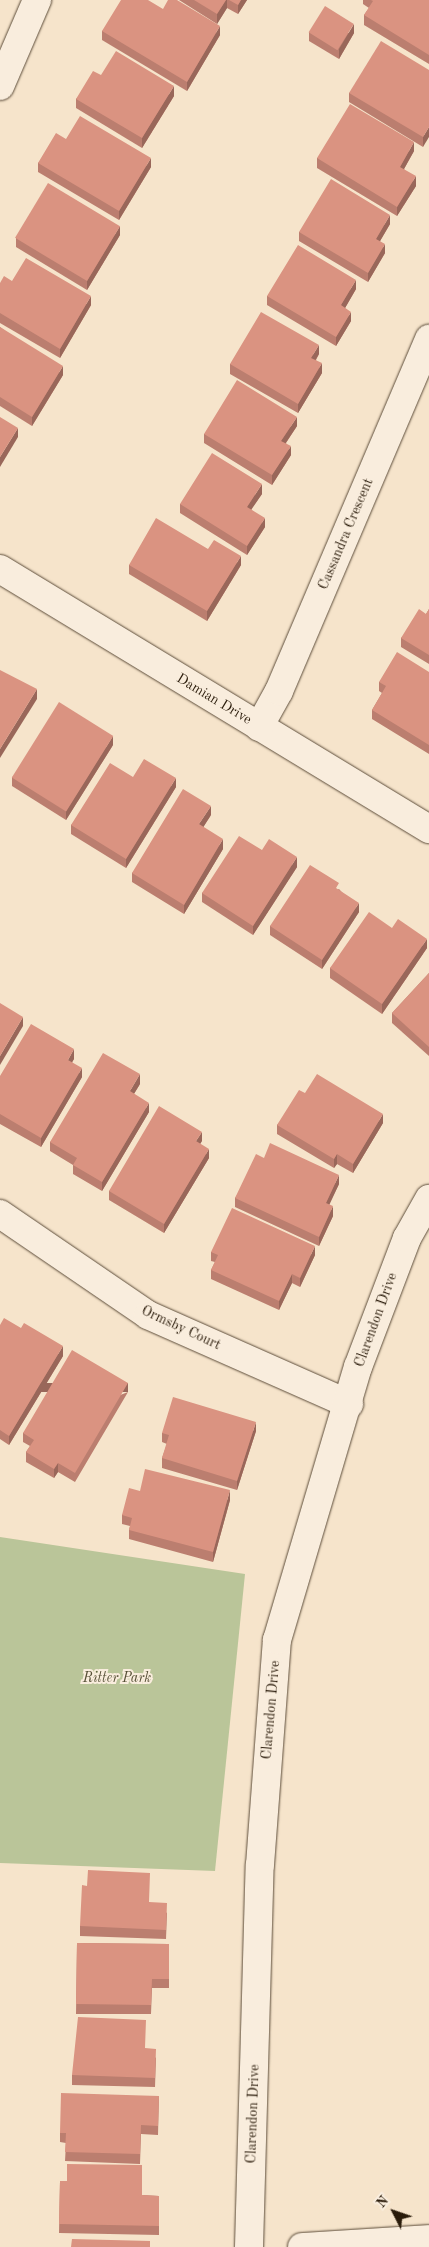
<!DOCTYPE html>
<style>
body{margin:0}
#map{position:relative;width:429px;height:2247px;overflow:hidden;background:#f6e4cb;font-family:"Old Standard TT",serif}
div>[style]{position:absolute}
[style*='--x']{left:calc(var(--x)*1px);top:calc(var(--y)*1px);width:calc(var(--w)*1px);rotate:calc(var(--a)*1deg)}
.green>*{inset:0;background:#bac599}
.roads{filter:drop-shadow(0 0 1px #5d4d3a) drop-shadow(0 0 1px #5d4d3a)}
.minor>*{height:28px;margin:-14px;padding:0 14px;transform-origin:14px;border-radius:14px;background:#f9eddd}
.wall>*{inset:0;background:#bb7e6f}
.shaded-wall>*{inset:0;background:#99675a;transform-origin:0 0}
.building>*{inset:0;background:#da9381;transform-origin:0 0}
span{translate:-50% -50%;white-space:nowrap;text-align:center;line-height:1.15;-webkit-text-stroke:4px #f9eddd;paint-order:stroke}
.street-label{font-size:14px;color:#2a1b0a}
.park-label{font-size:14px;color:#554e35;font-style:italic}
.north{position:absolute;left:369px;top:2187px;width:50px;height:50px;-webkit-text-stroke:4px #f9eddd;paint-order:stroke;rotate:311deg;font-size:14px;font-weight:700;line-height:20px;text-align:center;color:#2a1b0a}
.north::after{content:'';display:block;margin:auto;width:18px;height:22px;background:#2a1b0a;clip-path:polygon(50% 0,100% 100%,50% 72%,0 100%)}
</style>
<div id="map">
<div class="green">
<i style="clip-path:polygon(0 1537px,245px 1574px,215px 1871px,0 1863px)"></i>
</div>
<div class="roads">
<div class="minor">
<i style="--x:0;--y:86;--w:94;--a:-66.7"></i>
<i style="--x:0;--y:569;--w:502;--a:31.22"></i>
<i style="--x:259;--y:727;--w:41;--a:-60.9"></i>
<i style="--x:279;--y:691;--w:383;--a:-66.9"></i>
<i style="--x:0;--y:1214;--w:179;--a:34.3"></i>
<i style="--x:148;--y:1315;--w:220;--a:23.9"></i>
<i style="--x:249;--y:2247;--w:382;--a:-88.4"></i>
<i style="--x:260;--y:1865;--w:226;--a:-85.7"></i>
<i style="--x:277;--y:1640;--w:285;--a:-73.5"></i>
<i style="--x:358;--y:1367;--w:138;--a:-69.2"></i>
<i style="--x:407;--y:1238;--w:45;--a:-60.6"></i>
<i style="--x:302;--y:2247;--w:127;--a:-3.6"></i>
</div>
</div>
<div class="wall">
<i style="clip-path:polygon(179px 0,247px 0,238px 14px,227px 8px,217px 24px)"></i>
<i style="clip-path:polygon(363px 0,429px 0,429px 64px,364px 25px,364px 15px,369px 8px,363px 4px)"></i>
<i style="clip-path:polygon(163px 9px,220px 35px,187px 91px,102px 40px,102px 31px)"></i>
<i style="clip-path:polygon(309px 32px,354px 33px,339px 59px,309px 41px)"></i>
<i style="clip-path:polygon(429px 70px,423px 147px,349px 102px,349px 93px)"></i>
<i style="clip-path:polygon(101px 75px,174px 96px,142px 148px,76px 108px,76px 99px)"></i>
<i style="clip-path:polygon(66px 139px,151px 167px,119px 220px,38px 172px,38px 163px)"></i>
<i style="clip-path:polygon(414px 151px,404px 169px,416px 186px,397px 216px,317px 168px,317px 158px)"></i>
<i style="clip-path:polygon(390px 224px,380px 241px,385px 253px,368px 282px,299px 241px,299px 232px)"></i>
<i style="clip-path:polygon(120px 235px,87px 290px,16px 247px,16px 238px)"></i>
<i style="clip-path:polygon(0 283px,91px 305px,60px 358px,0 323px)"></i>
<i style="clip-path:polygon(356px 289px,345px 308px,351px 321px,336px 346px,267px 305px,267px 296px)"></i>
<i style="clip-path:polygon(0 327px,63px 375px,32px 426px,0 406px)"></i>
<i style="clip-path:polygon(319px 354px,316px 360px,322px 373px,298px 413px,230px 374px,230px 364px)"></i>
<i style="clip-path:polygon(297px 426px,286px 443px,291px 455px,272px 485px,204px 443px,204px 434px)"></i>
<i style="clip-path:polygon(262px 494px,251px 509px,265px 527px,247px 555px,180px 513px,180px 504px)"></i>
<i style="clip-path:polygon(208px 549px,241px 565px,207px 621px,129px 574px,129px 565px)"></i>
<i style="clip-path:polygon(429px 609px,429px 664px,401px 647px,401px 638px,426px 614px)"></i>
<i style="clip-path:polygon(429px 672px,429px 754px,372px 719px,372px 710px,382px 693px,379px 691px,379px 682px)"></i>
<i style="clip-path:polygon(113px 745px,66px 820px,12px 786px,12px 777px)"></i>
<i style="clip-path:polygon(133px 777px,176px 787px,126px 868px,71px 834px,71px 825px)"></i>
<i style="clip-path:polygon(211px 815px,203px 827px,223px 849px,184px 914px,132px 882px,132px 873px)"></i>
<i style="clip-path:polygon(262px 850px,297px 867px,253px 935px,202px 902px,202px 893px)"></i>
<i style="clip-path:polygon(339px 889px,359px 912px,322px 969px,270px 935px,270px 926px)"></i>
<i style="clip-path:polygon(392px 928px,427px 948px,382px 1014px,330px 978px,330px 968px)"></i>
<i style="clip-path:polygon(429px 973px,429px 1056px,392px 1023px,392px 1013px)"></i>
<i style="clip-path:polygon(74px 1059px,72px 1062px,82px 1077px,41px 1147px,0 1124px,0 1076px)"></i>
<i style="clip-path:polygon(140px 1084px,134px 1094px,149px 1112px,102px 1191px,73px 1174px,73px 1165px,50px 1151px,50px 1142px)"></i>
<i style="clip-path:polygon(305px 1093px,383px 1123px,353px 1173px,337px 1164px,334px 1168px,277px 1134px,277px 1125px)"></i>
<i style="clip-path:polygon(202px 1141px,200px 1144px,209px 1158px,164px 1233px,109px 1200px,109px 1191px)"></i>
<i style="clip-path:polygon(264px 1158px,339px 1184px,329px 1204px,333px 1216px,319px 1246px,235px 1207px,235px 1198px)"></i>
<i style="clip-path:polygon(211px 1252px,315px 1255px,300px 1287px,292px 1283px,279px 1310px,211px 1279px,211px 1270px,215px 1262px,211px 1261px)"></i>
<i style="clip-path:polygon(0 1325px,63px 1356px,9px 1445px,0 1439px)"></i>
<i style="clip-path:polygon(128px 1392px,75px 1482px,58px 1472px,54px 1478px,26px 1462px,26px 1452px,30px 1446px,23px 1442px,23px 1433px)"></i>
<i style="clip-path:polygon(256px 1431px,237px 1490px,162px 1468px,162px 1458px,167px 1444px,162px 1442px,162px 1433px)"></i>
<i style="clip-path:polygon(140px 1491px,230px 1500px,213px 1562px,129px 1539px,129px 1530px,130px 1526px,122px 1524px,122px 1515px)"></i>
<i style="clip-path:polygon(149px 1902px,167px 1913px,166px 1939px,80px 1936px,80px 1926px)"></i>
<i style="clip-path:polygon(77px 1943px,169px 1944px,169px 1988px,152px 1988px,151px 2014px,76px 2014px)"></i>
<i style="clip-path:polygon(145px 2049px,156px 2058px,155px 2087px,72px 2085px,72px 2075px)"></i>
<i style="clip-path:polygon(159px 2096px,158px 2135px,141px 2134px,140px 2164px,65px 2161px,66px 2143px,60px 2142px,60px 2133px)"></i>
<i style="clip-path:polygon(60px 2181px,142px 2195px,159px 2196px,159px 2235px,59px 2233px)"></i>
</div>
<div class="shaded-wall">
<i style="clip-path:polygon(226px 0,227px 0,227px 8px,217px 24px,217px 14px)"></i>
<i style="clip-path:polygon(241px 0,247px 0,238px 14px,238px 5px)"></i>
<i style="clip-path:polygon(354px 24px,354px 33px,339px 59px,339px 49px)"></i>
<i style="clip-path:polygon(220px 26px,220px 35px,187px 91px,187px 82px)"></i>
<i style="clip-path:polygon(174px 86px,174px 96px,142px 148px,142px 138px)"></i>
<i style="clip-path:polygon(429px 127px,429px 137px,423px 147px,423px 137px)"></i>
<i style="clip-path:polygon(414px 142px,414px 151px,400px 176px,400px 167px)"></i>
<i style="clip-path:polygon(151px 158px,151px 167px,119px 220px,119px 211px)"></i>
<i style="clip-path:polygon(416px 176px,416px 186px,397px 216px,397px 207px)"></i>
<i style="clip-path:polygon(390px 215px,390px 224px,376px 248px,376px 239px)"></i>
<i style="clip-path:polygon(120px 226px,120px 235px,87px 290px,87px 281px)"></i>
<i style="clip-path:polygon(385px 244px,385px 253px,368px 282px,368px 273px)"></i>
<i style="clip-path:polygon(356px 280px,356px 289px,341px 315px,341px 305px)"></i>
<i style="clip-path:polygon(91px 296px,91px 305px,60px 358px,60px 349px)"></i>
<i style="clip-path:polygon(351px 312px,351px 321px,336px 346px,336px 337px)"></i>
<i style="clip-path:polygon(319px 345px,319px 354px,311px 367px,311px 358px)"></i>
<i style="clip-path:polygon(322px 363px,322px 373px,298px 413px,298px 404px)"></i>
<i style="clip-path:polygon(63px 366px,63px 375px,32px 426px,32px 417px)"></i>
<i style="clip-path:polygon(297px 417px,297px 426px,281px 450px,281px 441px)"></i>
<i style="clip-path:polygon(18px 428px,18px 437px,0 467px,0 457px)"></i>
<i style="clip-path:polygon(291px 446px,291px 455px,272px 485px,272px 475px)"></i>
<i style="clip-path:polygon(262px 484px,262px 494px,247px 516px,247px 507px)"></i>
<i style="clip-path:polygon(265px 518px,265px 527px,247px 555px,247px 546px)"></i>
<i style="clip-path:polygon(241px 556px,241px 565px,207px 621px,207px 611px)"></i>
<i style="clip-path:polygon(37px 689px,37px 699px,0 758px,0 749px)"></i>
<i style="clip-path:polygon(113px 736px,113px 745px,66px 820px,66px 811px)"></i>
<i style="clip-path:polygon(176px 778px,176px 787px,126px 868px,126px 859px)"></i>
<i style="clip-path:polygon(211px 806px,211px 815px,199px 834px,199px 824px)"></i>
<i style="clip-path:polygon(223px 839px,223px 849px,184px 914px,184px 905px)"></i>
<i style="clip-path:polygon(297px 857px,297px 867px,253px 935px,253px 926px)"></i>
<i style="clip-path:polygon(359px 903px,359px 912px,322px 969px,322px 960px)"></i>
<i style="clip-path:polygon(427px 939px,427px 948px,382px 1014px,382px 1004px)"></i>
<i style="clip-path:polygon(23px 1017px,23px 1026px,0 1065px,0 1056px)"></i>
<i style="clip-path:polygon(74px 1049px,74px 1059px,68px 1069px,68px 1060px)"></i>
<i style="clip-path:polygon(82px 1068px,82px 1077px,41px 1147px,41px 1138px)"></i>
<i style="clip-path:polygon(140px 1074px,140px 1084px,130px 1100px,130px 1091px)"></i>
<i style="clip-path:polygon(149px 1103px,149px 1112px,102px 1191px,102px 1182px)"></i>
<i style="clip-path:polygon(383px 1114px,383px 1123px,353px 1173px,353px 1164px)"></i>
<i style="clip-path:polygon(202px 1132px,202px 1141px,196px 1150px,196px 1141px)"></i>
<i style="clip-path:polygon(209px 1149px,209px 1158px,164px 1233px,164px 1224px)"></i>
<i style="clip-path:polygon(337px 1154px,337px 1164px,334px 1168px,334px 1159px)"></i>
<i style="clip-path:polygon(339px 1175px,339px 1184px,326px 1212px,326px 1203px)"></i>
<i style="clip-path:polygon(333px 1206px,333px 1216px,319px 1246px,319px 1237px)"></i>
<i style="clip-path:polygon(315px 1246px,315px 1255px,300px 1287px,300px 1278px)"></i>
<i style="clip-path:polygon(292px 1274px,292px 1283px,279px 1310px,279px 1301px)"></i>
<i style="clip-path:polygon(63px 1346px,63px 1356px,9px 1445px,9px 1436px)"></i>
<i style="left:128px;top:1383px;width:9px;height:104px;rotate:90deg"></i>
<i style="clip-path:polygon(256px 1422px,256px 1431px,237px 1490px,237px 1481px)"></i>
<i style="clip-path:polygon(58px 1463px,58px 1472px,54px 1478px,54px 1469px)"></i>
<i style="clip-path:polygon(230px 1490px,230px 1500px,213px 1562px,213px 1552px)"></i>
</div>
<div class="building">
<i style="clip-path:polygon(121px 0,148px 0,163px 9px,168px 0,177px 0,220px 26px,187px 82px,102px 31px)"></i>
<i style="clip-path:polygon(194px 0,226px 0,217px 14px)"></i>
<i style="clip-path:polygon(229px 0,241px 0,238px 5px)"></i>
<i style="clip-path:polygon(371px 0,429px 0,429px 55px,364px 15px,373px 1px)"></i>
<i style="left:325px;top:6px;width:34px;height:31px;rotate:32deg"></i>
<i style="clip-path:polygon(381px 41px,429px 70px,429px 127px,423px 137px,349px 93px)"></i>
<i style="clip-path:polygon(116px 51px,174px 86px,142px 138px,76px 99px,93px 71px,101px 75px)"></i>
<i style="clip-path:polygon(350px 104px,414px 142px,400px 167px,416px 176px,397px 207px,317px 158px)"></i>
<i style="clip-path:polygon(80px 116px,151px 158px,119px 211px,38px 163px,56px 133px,66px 139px)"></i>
<i style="clip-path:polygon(331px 179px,390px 215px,376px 239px,385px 244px,368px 273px,299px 232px)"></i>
<i style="left:48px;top:183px;width:84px;height:64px;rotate:31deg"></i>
<i style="clip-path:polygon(298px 245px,356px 280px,341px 305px,351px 312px,336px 337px,267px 296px)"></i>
<i style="clip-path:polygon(26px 258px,91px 296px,60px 349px,0 313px,0 283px,4px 276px,12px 281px)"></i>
<i style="clip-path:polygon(261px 312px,319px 345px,311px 358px,322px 363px,298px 404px,230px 364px)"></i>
<i style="clip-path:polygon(0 327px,63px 366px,32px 417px,0 397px)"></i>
<i style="clip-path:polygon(237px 380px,297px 417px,281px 441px,291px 446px,272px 475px,204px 434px)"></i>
<i style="clip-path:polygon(0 417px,18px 428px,0 457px)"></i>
<i style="clip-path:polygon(212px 453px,262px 484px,247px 507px,265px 518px,247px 546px,180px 504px)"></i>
<i style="clip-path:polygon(156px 518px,208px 549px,214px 540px,241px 556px,207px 611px,129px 565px)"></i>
<i style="clip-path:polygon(419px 609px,426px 614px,429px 609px,429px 655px,401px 638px)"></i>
<i style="clip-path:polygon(397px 652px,429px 672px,429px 745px,372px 710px,386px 686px,379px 682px)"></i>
<i style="clip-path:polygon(0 670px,37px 689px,0 749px)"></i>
<i style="left:59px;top:702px;width:64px;height:89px;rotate:32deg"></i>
<i style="clip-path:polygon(144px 759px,176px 778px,126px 859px,71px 825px,110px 763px,133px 777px)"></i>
<i style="clip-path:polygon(183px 789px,211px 806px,199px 824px,223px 839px,184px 905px,132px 873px)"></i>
<i style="clip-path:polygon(239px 836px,262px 850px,269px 839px,297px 857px,253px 926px,202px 893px)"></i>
<i style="clip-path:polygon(310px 865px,339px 883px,336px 888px,359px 903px,322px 960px,270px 926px)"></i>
<i style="clip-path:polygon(369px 912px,392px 928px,398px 919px,427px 939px,382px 1004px,330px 968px)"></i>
<i style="clip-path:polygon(429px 973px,429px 1047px,392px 1013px)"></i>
<i style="clip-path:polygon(0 1003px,23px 1017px,0 1056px)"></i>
<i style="clip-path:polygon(31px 1024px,74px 1049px,68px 1060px,82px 1068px,41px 1138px,0 1114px,0 1076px)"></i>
<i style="clip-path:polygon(103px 1053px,140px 1074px,130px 1091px,149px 1103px,102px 1182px,73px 1165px,77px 1158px,50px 1142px)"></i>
<i style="clip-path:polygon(317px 1074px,383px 1114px,353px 1164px,337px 1154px,334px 1159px,277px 1125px,299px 1090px,305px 1093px)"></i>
<i style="clip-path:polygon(159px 1106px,202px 1132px,196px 1141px,209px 1149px,164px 1224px,109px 1191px)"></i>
<i style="clip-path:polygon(270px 1143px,339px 1175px,326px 1203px,333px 1206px,319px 1237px,235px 1198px,256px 1154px,264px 1158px)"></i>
<i style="clip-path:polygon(232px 1208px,315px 1246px,300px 1278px,292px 1274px,279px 1301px,211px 1270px,218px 1255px,211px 1252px)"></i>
<i style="clip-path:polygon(4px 1318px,21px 1328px,24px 1323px,63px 1346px,9px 1436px,0 1430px,0 1325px)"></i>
<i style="clip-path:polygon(72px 1350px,128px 1383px,75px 1473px,58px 1463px,54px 1469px,26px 1452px,34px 1440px,23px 1433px)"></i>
<i style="clip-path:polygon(173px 1397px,256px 1422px,237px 1481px,162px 1458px,169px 1435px,162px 1433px)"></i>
<i style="clip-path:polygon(145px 1469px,230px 1490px,213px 1552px,129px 1530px,132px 1518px,122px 1515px,129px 1488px,140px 1491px)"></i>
<i style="clip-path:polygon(88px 1870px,150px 1873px,149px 1902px,167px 1903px,166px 1930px,80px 1926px,82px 1885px,87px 1886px)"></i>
<i style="clip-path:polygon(77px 1943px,169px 1944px,169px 1979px,152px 1979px,151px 2005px,76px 2004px)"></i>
<i style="clip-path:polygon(78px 2017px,146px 2020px,145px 2048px,156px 2049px,155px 2078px,72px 2075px)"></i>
<i style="clip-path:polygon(61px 2093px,159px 2096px,158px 2126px,141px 2125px,140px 2154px,65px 2152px,66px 2133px,60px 2133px)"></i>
<i style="clip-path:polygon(67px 2164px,142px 2165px,142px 2195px,159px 2196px,159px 2226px,59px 2224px,60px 2181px,67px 2181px)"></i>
<i style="clip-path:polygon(72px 2239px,150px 2241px,150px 2247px,71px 2247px)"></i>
</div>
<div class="street-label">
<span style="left:346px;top:534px;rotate:-67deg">Cassandra Crescent</span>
<span style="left:214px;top:699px;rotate:31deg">Damian Drive</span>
<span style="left:376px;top:1320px;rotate:-70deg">Clarendon Drive</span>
<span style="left:181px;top:1328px;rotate:25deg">Ormsby Court</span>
<span style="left:271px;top:1710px;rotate:-85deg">Clarendon Drive</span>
<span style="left:253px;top:2114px;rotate:-88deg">Clarendon Drive</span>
</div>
<div class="park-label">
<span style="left:117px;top:1678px">Ritter Park</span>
</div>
<div class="north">N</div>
</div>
